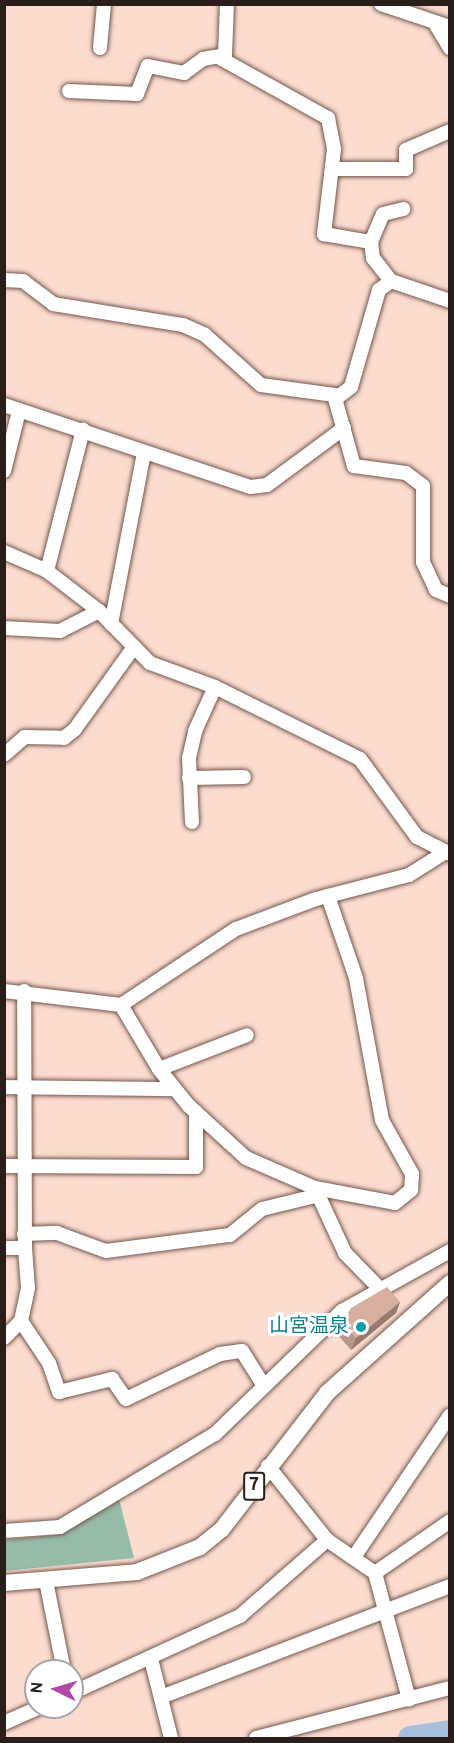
<!DOCTYPE html>
<meta charset="utf-8">
<style>
body{margin:0}
#map{position:relative;width:454px;height:1743px;overflow:hidden;background:#fddcd0;font-family:Overpass,"Noto Sans JP",sans-serif}
div>[style]{position:absolute}
[style*='--x']{left:calc(var(--x)*1px);top:calc(var(--y)*1px);width:calc(var(--w)*1px);rotate:calc(var(--a)*1deg)}
.forest>*{inset:0;background:#96bca8}
.river>*{height:24px;margin:-12px;padding:0 12px;transform-origin:12px;border-radius:12px;background:#a8bedd}
.roads{filter:drop-shadow(0 0 2px #72574c) drop-shadow(0 0 2px #72574c)}
.minor>*{height:14px;margin:-7px;padding:0 7px;transform-origin:7px;border-radius:7px;background:#fff}
.major>*{height:16px;margin:-8px;padding:0 8px;transform-origin:8px;border-radius:8px;background:#fff}
.wall>*{inset:0;background:#b89689}
.shaded-wall>*{inset:0;background:#967a6f}
.building>*{inset:0;background:#d6af9f}
.dots>*{width:16px;height:16px;translate:-50% -50%;box-sizing:border-box;border:3px solid #fff;border-radius:50%}
span{translate:-50% -50%;white-space:nowrap;text-align:center;line-height:1.15;-webkit-text-stroke:6px #fff;paint-order:stroke}
.shield-label span{padding:2px 4px;background:#fff;border:2px solid;border-radius:4px;-webkit-text-stroke-width:0}
.shield-label{font-size:18px;color:#291e19;font-weight:700}
.culture-label{font-size:20px;color:#0d838f}
.right{translate:-100% -50%;text-align:right}
.frame{position:absolute;inset:0;border:6px solid #291e19;pointer-events:none}
.north{position:absolute;left:24px;top:1659px;width:60px;height:60px;box-sizing:border-box;background:#fff;border:2px solid #a9a5a3;border-radius:50%;rotate:275deg;font-size:16px;font-weight:700;line-height:24px;text-align:center;color:#291e19}
.north::after{content:'';display:block;margin:auto;width:21px;height:27px;background:#b346a6;clip-path:polygon(50% 0,100% 100%,50% 72%,0 100%)}
</style>
<div id="map">
<div class="forest">
<i style="clip-path:polygon(119px 1499px,134px 1558px,5px 1571px,4px 1540px,62px 1534px)"></i>
</div>
<div class="river">
<i style="--x:410;--y:1738;--w:40;--a:-8.5"></i>
</div>
<div class="roads">
<div class="minor">
<i style="--x:381;--y:4;--w:73;--a:18.4"></i>
<i style="--x:436;--y:25;--w:27;--a:59"></i>
<i style="--x:100;--y:48;--w:44;--a:-84.8"></i>
<i style="--x:220;--y:58;--w:124;--a:29.1"></i>
<i style="--x:328;--y:118;--w:32;--a:79"></i>
<i style="--x:334;--y:149;--w:86;--a:96.7"></i>
<i style="--x:324;--y:234;--w:48;--a:9.7"></i>
<i style="--x:69;--y:91;--w:68;--a:2.5"></i>
<i style="--x:137;--y:94;--w:30;--a:-69"></i>
<i style="--x:148;--y:66;--w:37;--a:11"></i>
<i style="--x:184;--y:73;--w:24;--a:-36"></i>
<i style="--x:203;--y:59;--w:22;--a:-10"></i>
<i style="--x:225;--y:55;--w:51;--a:-87.8"></i>
<i style="--x:332;--y:169;--w:74;--a:0"></i>
<i style="--x:406;--y:169;--w:19;--a:-90"></i>
<i style="--x:406;--y:150;--w:48;--a:-23.4"></i>
<i style="--x:4;--y:280;--w:19;--a:3"></i>
<i style="--x:23;--y:281;--w:38;--a:37"></i>
<i style="--x:53;--y:304;--w:132;--a:9.2"></i>
<i style="--x:183;--y:325;--w:24;--a:24"></i>
<i style="--x:205;--y:335;--w:75;--a:41.8"></i>
<i style="--x:261;--y:385;--w:74;--a:7.8"></i>
<i style="--x:334;--y:395;--w:74;--a:74.3"></i>
<i style="--x:354;--y:466;--w:52;--a:7.7"></i>
<i style="--x:406;--y:473;--w:21;--a:37"></i>
<i style="--x:423;--y:486;--w:76;--a:90"></i>
<i style="--x:423;--y:562;--w:31;--a:65"></i>
<i style="--x:436;--y:590;--w:15;--a:23"></i>
<i style="--x:391;--y:281;--w:29;--a:-128"></i>
<i style="--x:373;--y:258;--w:16;--a:-97"></i>
<i style="--x:371;--y:242;--w:30;--a:-67"></i>
<i style="--x:383;--y:214;--w:21;--a:-14"></i>
<i style="--x:338;--y:397;--w:16;--a:-38"></i>
<i style="--x:351;--y:387;--w:101;--a:-73.9"></i>
<i style="--x:379;--y:290;--w:15;--a:-37"></i>
<i style="--x:391;--y:281;--w:62;--a:18.7"></i>
<i style="--x:4;--y:405;--w:260;--a:18.4"></i>
<i style="--x:251;--y:487;--w:16;--a:-7"></i>
<i style="--x:267;--y:485;--w:96;--a:-36.5"></i>
<i style="--x:4;--y:471;--w:62;--a:-76"></i>
<i style="--x:4;--y:552;--w:47;--a:23.8"></i>
<i style="--x:47;--y:571;--w:66;--a:37.6"></i>
<i style="--x:99;--y:611;--w:73;--a:45.6"></i>
<i style="--x:150;--y:663;--w:69;--a:20.3"></i>
<i style="--x:215;--y:687;--w:162;--a:26.4"></i>
<i style="--x:360;--y:759;--w:97;--a:53.8"></i>
<i style="--x:417;--y:837;--w:37;--a:27"></i>
<i style="--x:47;--y:571;--w:146;--a:-75.7"></i>
<i style="--x:111;--y:624;--w:174;--a:-79.1"></i>
<i style="--x:4;--y:628;--w:56;--a:3.1"></i>
<i style="--x:60;--y:631;--w:44;--a:-27.1"></i>
<i style="--x:4;--y:755;--w:28;--a:-41"></i>
<i style="--x:25;--y:737;--w:39;--a:1"></i>
<i style="--x:64;--y:738;--w:14;--a:-39"></i>
<i style="--x:75;--y:729;--w:101;--a:-54.3"></i>
<i style="--x:189;--y:778;--w:55;--a:-1"></i>
<i style="--x:192;--y:822;--w:64;--a:-92.7"></i>
<i style="--x:189;--y:758;--w:28;--a:-77"></i>
<i style="--x:195;--y:731;--w:48;--a:-65.6"></i>
<i style="--x:4;--y:991;--w:118;--a:6.8"></i>
<i style="--x:121;--y:1005;--w:74;--a:59.3"></i>
<i style="--x:159;--y:1069;--w:48;--a:51"></i>
<i style="--x:189;--y:1106;--w:77;--a:42.4"></i>
<i style="--x:246;--y:1158;--w:75;--a:23.5"></i>
<i style="--x:315;--y:1188;--w:72;--a:65.2"></i>
<i style="--x:345;--y:1253;--w:49;--a:45.8"></i>
<i style="--x:121;--y:1005;--w:138;--a:-33.5"></i>
<i style="--x:236;--y:929;--w:85;--a:-20.6"></i>
<i style="--x:316;--y:899;--w:96;--a:-14.5"></i>
<i style="--x:409;--y:875;--w:41;--a:-32.2"></i>
<i style="--x:159;--y:1069;--w:94;--a:-21.1"></i>
<i style="--x:4;--y:1087;--w:169;--a:0.7"></i>
<i style="--x:4;--y:1166;--w:192;--a:0.3"></i>
<i style="--x:196;--y:1167;--w:55;--a:-90"></i>
<i style="--x:315;--y:1188;--w:81;--a:10.6"></i>
<i style="--x:395;--y:1203;--w:21;--a:-39"></i>
<i style="--x:411;--y:1190;--w:16;--a:-86"></i>
<i style="--x:412;--y:1174;--w:62;--a:-119.1"></i>
<i style="--x:382;--y:1120;--w:144;--a:-100.4"></i>
<i style="--x:356;--y:978;--w:87;--a:-108.9"></i>
<i style="--x:24;--y:1234;--w:33;--a:-2"></i>
<i style="--x:57;--y:1233;--w:52;--a:20.2"></i>
<i style="--x:106;--y:1251;--w:125;--a:-7.4"></i>
<i style="--x:230;--y:1235;--w:41;--a:-39.1"></i>
<i style="--x:262;--y:1209;--w:59;--a:-13.8"></i>
<i style="--x:4;--y:1248;--w:21;--a:0"></i>
<i style="--x:25;--y:1248;--w:257;--a:-90.2"></i>
<i style="--x:21;--y:1321;--w:50;--a:56.3"></i>
<i style="--x:49;--y:1363;--w:31;--a:71"></i>
<i style="--x:59;--y:1392;--w:55;--a:-13.8"></i>
<i style="--x:112;--y:1379;--w:24;--a:55"></i>
<i style="--x:126;--y:1399;--w:104;--a:-25.6"></i>
<i style="--x:220;--y:1354;--w:22;--a:-8"></i>
<i style="--x:242;--y:1351;--w:41;--a:57.8"></i>
<i style="--x:4;--y:1338;--w:24;--a:-45"></i>
<i style="--x:21;--y:1321;--w:34;--a:-78"></i>
<i style="--x:28;--y:1288;--w:40;--a:-94.3"></i>
<i style="--x:268;--y:1466;--w:95;--a:51.4"></i>
<i style="--x:327;--y:1540;--w:58;--a:34.5"></i>
<i style="--x:375;--y:1573;--w:131;--a:74.9"></i>
<i style="--x:4;--y:1531;--w:56;--a:-4.1"></i>
<i style="--x:60;--y:1527;--w:181;--a:-31"></i>
<i style="--x:215;--y:1434;--w:177;--a:-44.1"></i>
<i style="--x:342;--y:1311;--w:124;--a:-29.1"></i>
<i style="--x:354;--y:1557;--w:171;--a:-55.9"></i>
<i style="--x:375;--y:1573;--w:91;--a:-34.7"></i>
<i style="--x:46;--y:1581;--w:92;--a:78.7"></i>
<i style="--x:151;--y:1659;--w:81;--a:75.8"></i>
<i style="--x:72;--y:1693;--w:185;--a:-24.6"></i>
<i style="--x:240;--y:1616;--w:116;--a:-41.1"></i>
<i style="--x:161;--y:1697;--w:310;--a:-21"></i>
<i style="--x:4;--y:1723;--w:39;--a:-24"></i>
<i style="--x:256;--y:1738;--w:200;--a:-14.5"></i>
</div>
<div class="major">
<i style="--x:4;--y:1583;--w:133;--a:-4.7"></i>
<i style="--x:137;--y:1572;--w:68;--a:-21.6"></i>
<i style="--x:200;--y:1547;--w:28;--a:-39"></i>
<i style="--x:222;--y:1529;--w:172;--a:-52.3"></i>
<i style="--x:327;--y:1393;--w:165;--a:-41.8"></i>
</div>
</div>
<div class="wall">
<i style="clip-path:polygon(400px 1302px,396px 1313px,351px 1350px,338px 1335px,342px 1323px)"></i>
</div>
<div class="shaded-wall">
<i style="clip-path:polygon(400px 1302px,396px 1313px,351px 1350px,356px 1338px)"></i>
</div>
<div class="building">
<i style="clip-path:polygon(387px 1287px,400px 1302px,356px 1338px,342px 1323px,351px 1308px)"></i>
</div>
<div class="dots">
<i style="left:361px;top:1327px;background:#0f9aa8"></i>
</div>
<div class="shield-label">
<span style="left:254px;top:1486px">7</span>
</div>
<div class="culture-label">
<span class="right" style="left:349px;top:1327px">山宮温泉</span>
</div>
<div class="frame"></div>
<div class="north">N</div>
</div>
